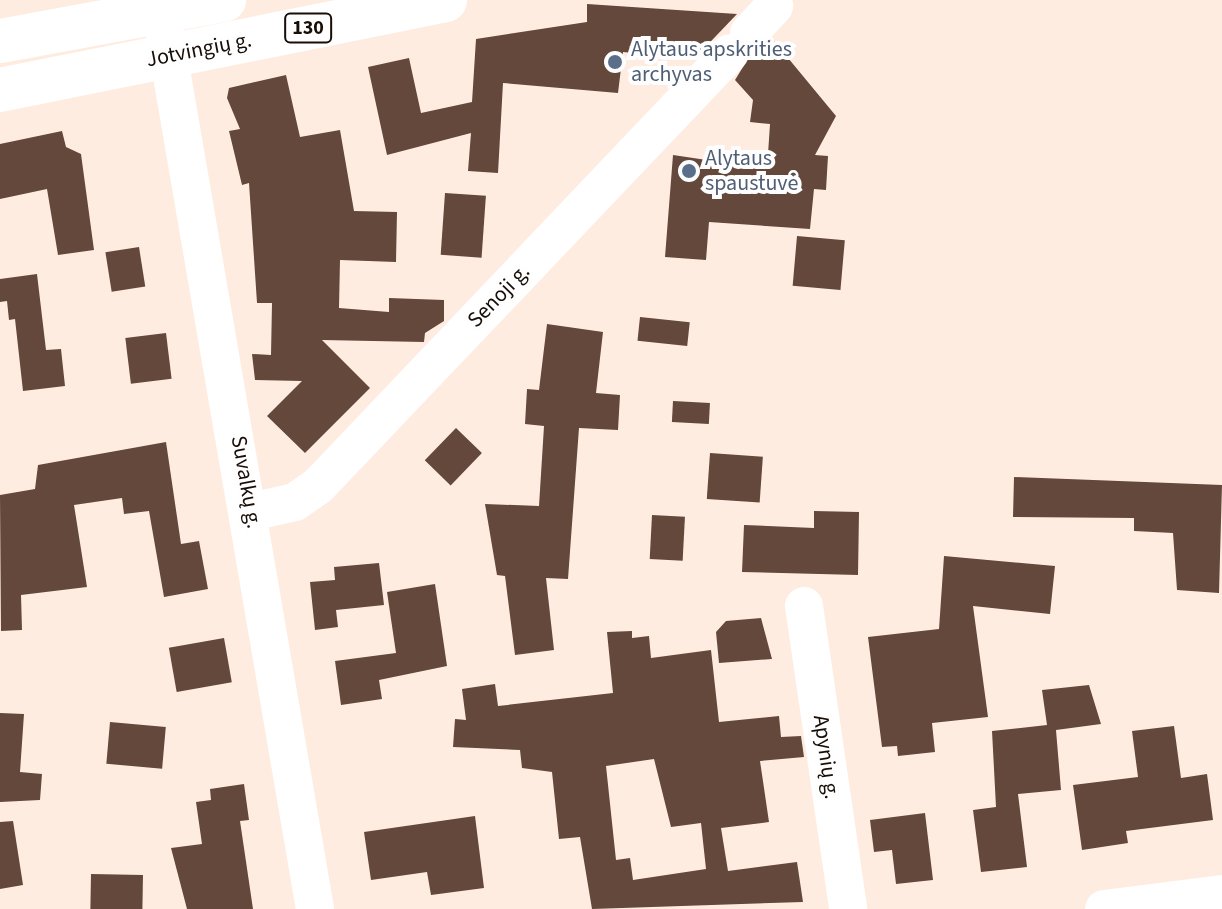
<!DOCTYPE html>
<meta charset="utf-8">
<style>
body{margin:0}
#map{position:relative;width:1222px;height:909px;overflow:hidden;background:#ffece1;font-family:"Source Sans 3",sans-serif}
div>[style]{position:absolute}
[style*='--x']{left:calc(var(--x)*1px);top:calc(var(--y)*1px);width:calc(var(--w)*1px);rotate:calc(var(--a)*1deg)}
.building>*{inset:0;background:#63483b;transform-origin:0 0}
.minor>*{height:38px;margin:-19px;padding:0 19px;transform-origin:19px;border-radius:19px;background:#fff}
.major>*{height:44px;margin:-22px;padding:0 22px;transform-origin:22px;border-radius:22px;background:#fff}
.dots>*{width:22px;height:22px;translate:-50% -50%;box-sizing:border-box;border:4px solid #fefefe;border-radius:50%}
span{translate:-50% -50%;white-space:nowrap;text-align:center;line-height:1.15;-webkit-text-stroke:8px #fefefe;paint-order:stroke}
.shield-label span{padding:2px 6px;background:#fefefe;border:2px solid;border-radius:6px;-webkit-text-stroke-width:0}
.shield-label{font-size:20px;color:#180e08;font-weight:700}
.service-label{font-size:22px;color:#4e5e75}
.left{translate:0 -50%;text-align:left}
.street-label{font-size:22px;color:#180e08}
</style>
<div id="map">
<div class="building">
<i style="clip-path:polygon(587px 4px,737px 14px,694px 59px,623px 52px,618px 93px,503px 83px,498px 173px,468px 171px,471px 133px,387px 155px,368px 67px,409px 58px,421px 113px,472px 102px,476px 39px,587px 22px)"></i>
<i style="clip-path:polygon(774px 41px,836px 116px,815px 155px,828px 156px,826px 190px,814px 189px,810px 229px,709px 222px,706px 260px,665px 257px,673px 155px,767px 169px,770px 124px,750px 122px,753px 100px,735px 80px,751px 54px)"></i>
<i style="clip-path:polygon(286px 75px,300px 137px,340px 130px,354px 211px,397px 212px,396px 262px,340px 260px,339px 308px,389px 312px,389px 298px,444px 300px,444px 321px,425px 333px,424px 342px,322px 340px,370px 388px,305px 453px,267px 416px,302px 381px,255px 380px,252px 354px,271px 355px,272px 303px,257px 303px,249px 183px,242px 185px,229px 131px,240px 129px,227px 98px,229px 88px)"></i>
<i style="clip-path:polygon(62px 131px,66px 147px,81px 154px,94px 250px,58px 255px,47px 189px,0 199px,0 144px)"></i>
<i style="left:445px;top:193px;width:41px;height:62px;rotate:4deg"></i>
<i style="left:797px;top:236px;width:48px;height:50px;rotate:5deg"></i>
<i style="left:139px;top:247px;width:40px;height:34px;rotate:81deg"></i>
<i style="clip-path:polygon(37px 274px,46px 350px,61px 349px,65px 386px,23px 391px,15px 319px,9px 320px,7px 301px,0 302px,0 279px)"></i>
<i style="left:640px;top:317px;width:50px;height:24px;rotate:6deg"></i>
<i style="clip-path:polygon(547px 324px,603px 332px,596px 393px,620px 395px,618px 430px,579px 428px,568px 579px,546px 578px,554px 650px,515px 655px,505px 576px,497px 575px,485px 504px,539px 506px,544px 426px,525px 424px,527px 389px,539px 390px)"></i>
<i style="left:166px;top:333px;width:46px;height:41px;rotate:83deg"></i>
<i style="left:673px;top:401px;width:37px;height:21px;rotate:3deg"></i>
<i style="left:456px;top:428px;width:36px;height:45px;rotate:44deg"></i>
<i style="clip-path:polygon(166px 442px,181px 544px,199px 541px,208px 589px,164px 597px,149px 511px,124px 514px,122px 498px,74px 505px,87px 587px,21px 595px,22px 630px,1px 631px,0 495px,35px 489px,38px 465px)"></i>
<i style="left:710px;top:453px;width:53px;height:46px;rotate:4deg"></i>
<i style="clip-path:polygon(1014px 477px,1222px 485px,1219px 593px,1177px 590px,1173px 533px,1134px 531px,1134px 518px,1013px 517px)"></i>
<i style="clip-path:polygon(814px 511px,859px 512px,858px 575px,742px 572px,744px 525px,814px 528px)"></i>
<i style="left:652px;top:515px;width:33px;height:44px;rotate:3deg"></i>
<i style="clip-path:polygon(944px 556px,1055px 566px,1050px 614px,973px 606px,988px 717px,932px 723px,935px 752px,898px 756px,897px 746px,882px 747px,868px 637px,939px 629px)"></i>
<i style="clip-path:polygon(379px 563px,384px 605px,336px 610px,338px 627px,315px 630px,310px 582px,335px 580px,334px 567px)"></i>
<i style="clip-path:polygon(435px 584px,447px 666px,379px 680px,382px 699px,341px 705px,335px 661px,396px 653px,387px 592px)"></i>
<i style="clip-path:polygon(761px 618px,772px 659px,719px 663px,716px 632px,726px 621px)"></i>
<i style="clip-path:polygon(evenodd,632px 631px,632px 638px,649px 636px,651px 658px,711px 650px,719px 722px,779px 716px,781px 737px,801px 736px,804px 757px,760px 761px,769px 822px,721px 828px,728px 871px,797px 862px,803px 902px,592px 909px,580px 837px,559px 839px,552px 772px,522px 768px,520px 750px,453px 747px,455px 719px,466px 720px,462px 689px,495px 684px,498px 706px,613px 693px,607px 632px,632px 631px,654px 759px,671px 827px,701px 823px,706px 869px,633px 880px,630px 858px,616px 860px,606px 766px,654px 759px)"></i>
<i style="left:224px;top:638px;width:45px;height:56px;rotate:80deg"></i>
<i style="clip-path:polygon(1089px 685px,1101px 724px,1056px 730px,1061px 790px,1018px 794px,1027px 867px,981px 872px,973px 810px,996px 807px,992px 731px,1047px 725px,1042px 690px)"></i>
<i style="clip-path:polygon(0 713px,24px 714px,20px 772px,42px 774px,40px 800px,0 802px)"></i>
<i style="left:110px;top:722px;width:56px;height:42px;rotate:5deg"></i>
<i style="clip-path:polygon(1174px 726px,1181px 778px,1207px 774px,1213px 820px,1126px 831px,1128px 843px,1082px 850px,1073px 785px,1138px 777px,1132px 731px)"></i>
<i style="clip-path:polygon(244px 784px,249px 820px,240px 821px,253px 909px,187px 909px,171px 848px,202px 844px,196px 802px,211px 800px,210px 789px)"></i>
<i style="clip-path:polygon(925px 813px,933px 880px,896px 884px,892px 850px,874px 852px,870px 820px)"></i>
<i style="clip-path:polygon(475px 816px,484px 888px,431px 895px,427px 872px,371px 880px,364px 832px)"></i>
<i style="clip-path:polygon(13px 821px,23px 885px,0 889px,0 822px)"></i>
<i style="left:91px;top:874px;width:52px;height:35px;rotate:1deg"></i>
</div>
<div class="minor">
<i style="--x:159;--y:0;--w:922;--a:80.26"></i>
<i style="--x:749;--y:33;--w:37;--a:-47"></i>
<i style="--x:251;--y:512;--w:45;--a:-12.8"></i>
<i style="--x:295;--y:502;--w:29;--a:-35"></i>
<i style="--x:319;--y:485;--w:596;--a:-46.43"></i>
<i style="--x:804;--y:606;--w:306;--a:81.7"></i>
<i style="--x:1104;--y:909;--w:119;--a:-7.2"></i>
</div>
<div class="major">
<i style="--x:0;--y:41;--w:228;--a:-10.4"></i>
<i style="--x:0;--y:90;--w:454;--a:-11.4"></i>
</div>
<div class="dots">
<i style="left:615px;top:62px;background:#5c6f8a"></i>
<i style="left:689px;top:171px;background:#5c6f8a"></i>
</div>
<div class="shield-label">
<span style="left:308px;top:28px">130</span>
</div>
<div class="service-label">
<span class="left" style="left:631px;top:62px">Alytaus apskrities<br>archyvas</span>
<span class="left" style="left:705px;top:171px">Alytaus<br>spaustuvė</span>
</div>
<div class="street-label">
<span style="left:199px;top:50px;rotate:-11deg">Jotvingių g.</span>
<span style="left:499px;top:296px;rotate:-46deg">Senoji g.</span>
<span style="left:246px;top:482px;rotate:80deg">Suvalkų g.</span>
<span style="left:826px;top:757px;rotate:82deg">Apynių g.</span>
</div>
</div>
